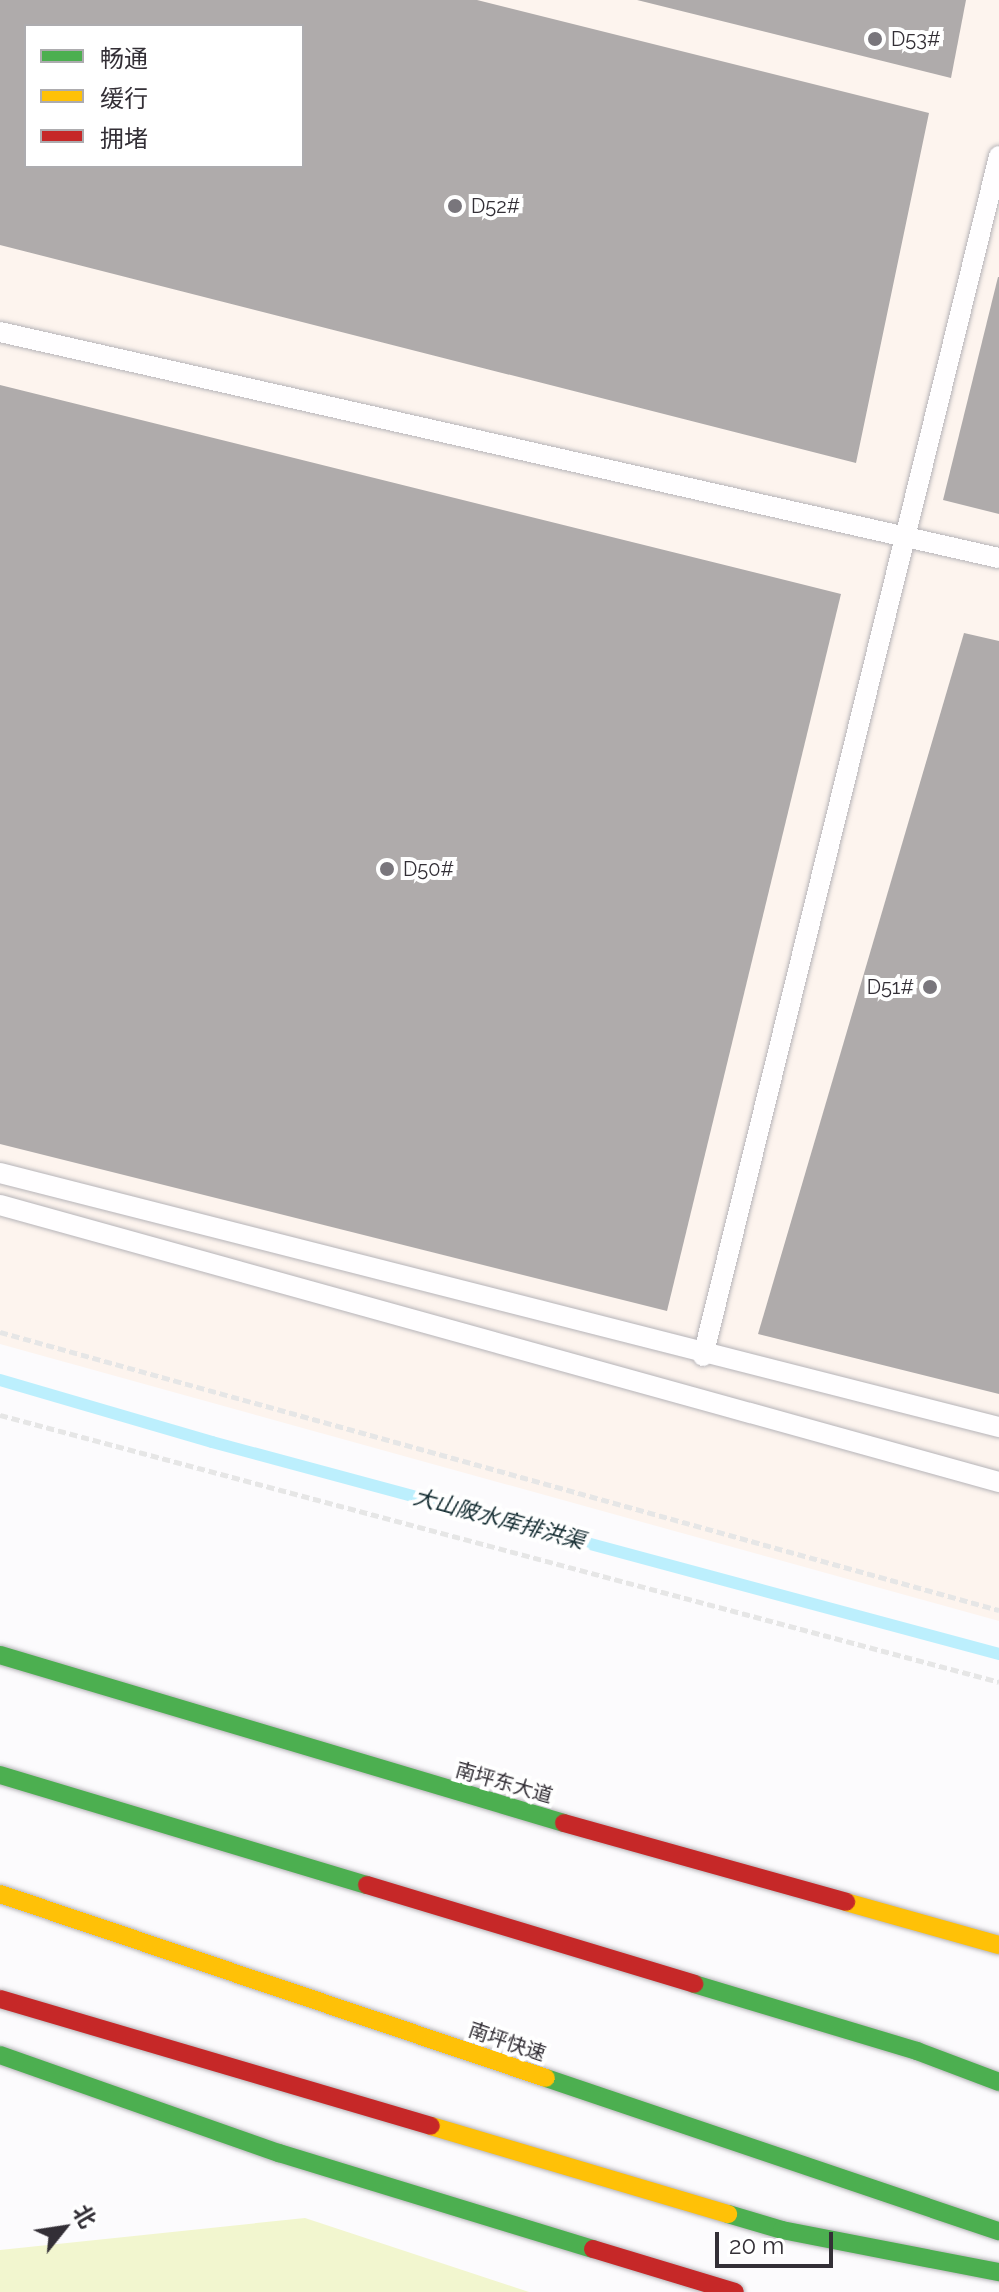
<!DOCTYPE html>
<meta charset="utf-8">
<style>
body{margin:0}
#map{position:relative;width:999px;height:2292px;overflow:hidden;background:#fcfbfd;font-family:Raleway,"Noto Sans SC",sans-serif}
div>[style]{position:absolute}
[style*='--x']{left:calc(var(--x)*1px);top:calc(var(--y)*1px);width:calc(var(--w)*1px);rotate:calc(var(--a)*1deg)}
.industrial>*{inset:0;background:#fdf4ee}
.green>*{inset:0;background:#f2f6cf}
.stream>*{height:12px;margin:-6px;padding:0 6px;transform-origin:6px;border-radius:6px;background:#bceffd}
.building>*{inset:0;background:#afabab}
.path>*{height:5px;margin-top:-2.5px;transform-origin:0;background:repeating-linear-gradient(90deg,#e6e6e6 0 8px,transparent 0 12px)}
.roads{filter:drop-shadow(0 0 2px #b6b4b8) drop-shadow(0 0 2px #b6b4b8)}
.lane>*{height:20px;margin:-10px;padding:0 10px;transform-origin:10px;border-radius:10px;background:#fffeff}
.fast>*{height:18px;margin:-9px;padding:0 9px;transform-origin:9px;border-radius:9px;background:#4caf50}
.slow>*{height:18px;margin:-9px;padding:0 9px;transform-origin:9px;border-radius:9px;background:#ffc107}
.jam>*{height:18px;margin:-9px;padding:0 9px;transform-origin:9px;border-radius:9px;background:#c62828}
.dots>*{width:22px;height:22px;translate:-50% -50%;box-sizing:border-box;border:4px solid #fff;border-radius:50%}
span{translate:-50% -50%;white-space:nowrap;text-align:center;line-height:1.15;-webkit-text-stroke:8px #fff;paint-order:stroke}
.poi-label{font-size:20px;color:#332f36}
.left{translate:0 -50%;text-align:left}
.right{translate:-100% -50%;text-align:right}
.street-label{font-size:20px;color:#332f36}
.water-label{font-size:22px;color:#162e33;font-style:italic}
.legend{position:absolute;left:24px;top:24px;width:280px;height:144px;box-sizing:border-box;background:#fff;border:2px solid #adacaf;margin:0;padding:10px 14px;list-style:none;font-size:24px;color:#332f36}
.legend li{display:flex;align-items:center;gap:16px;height:40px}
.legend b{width:40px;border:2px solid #adacaf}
.north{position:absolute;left:24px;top:2188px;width:80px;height:80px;-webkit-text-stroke:6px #fff;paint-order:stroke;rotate:60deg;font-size:22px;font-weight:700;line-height:32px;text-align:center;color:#332f36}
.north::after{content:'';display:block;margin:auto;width:28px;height:36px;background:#332f36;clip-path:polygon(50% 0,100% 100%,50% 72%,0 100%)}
.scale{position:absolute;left:715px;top:2232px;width:118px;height:36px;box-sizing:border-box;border:4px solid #332f36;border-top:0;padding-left:10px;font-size:24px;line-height:28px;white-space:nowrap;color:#332f36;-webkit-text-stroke:6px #fff;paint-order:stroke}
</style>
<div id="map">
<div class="industrial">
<i style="clip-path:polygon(evenodd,0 0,999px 0,999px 1621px,0 1344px,0 0,26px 26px,302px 26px,302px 166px,26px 166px,26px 26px)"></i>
</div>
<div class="green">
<i style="clip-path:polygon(305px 2218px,529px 2292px,0 2292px,0 2250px)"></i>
</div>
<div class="stream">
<i style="--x:0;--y:1380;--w:221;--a:16.3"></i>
<i style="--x:212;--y:1442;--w:815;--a:15.08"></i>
</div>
<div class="building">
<i style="clip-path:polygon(evenodd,0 0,477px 0,929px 113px,856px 463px,0 245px,0 0,26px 26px,302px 26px,302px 166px,26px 166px,26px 26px)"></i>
<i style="clip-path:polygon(637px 0,966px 0,951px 78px)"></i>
<i style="clip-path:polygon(998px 277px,999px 277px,999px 514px,943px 500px)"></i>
<i style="clip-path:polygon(0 385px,841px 594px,667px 1311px,0 1144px)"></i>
<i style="clip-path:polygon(964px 633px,999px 641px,999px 1394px,758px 1334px)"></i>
</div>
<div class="path">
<i style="--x:0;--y:1332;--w:1037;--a:15.55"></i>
<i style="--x:0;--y:1415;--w:1034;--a:14.96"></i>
</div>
<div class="roads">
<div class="lane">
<i style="--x:0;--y:332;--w:1024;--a:12.75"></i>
<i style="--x:0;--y:1173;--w:1031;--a:14.27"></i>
<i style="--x:0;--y:1205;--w:1037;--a:15.5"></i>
<i style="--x:703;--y:1356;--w:1236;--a:-76.14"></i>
</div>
<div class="fast">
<i style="--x:0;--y:1655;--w:588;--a:16.59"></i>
<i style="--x:0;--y:1775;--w:383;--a:16.7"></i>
<i style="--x:694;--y:1984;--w:233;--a:16.7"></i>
<i style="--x:917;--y:2051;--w:88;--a:20.7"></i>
<i style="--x:0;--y:2055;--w:296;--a:19.4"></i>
<i style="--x:279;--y:2153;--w:328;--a:17"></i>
<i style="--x:546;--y:2078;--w:478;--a:18.7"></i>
<i style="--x:728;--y:2214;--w:56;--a:16.5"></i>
<i style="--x:782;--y:2230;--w:221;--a:11"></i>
</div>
<div class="slow">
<i style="--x:0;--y:1894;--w:576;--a:18.62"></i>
<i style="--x:846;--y:1902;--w:159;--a:15.7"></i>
<i style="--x:431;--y:2126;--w:310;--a:16.5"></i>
</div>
<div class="jam">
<i style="--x:564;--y:1823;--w:293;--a:15.6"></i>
<i style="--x:367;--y:1885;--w:342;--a:16.8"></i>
<i style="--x:0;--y:1999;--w:449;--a:16.4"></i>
<i style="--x:593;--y:2249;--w:148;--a:16.8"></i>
</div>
</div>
<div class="dots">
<i style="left:875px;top:39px;background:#79767c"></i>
<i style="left:455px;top:206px;background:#79767c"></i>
<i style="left:387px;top:869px;background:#79767c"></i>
<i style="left:930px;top:987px;background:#79767c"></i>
</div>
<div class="poi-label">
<span class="left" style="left:891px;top:39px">D53#</span>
<span class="left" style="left:471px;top:206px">D52#</span>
<span class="left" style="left:403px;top:869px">D50#</span>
<span class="right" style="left:914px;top:987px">D51#</span>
</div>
<div class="street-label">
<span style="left:504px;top:1783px;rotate:16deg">南坪东大道</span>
<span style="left:507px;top:2042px;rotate:19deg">南坪快速</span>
</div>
<div class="water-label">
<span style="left:499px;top:1519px;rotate:15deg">大山陂水库排洪渠</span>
</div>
<ul class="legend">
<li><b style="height:10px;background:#4caf50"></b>畅通</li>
<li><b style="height:10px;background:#ffc107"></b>缓行</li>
<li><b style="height:10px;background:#c62828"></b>拥堵</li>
</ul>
<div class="north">北</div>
<div class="scale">20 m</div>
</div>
